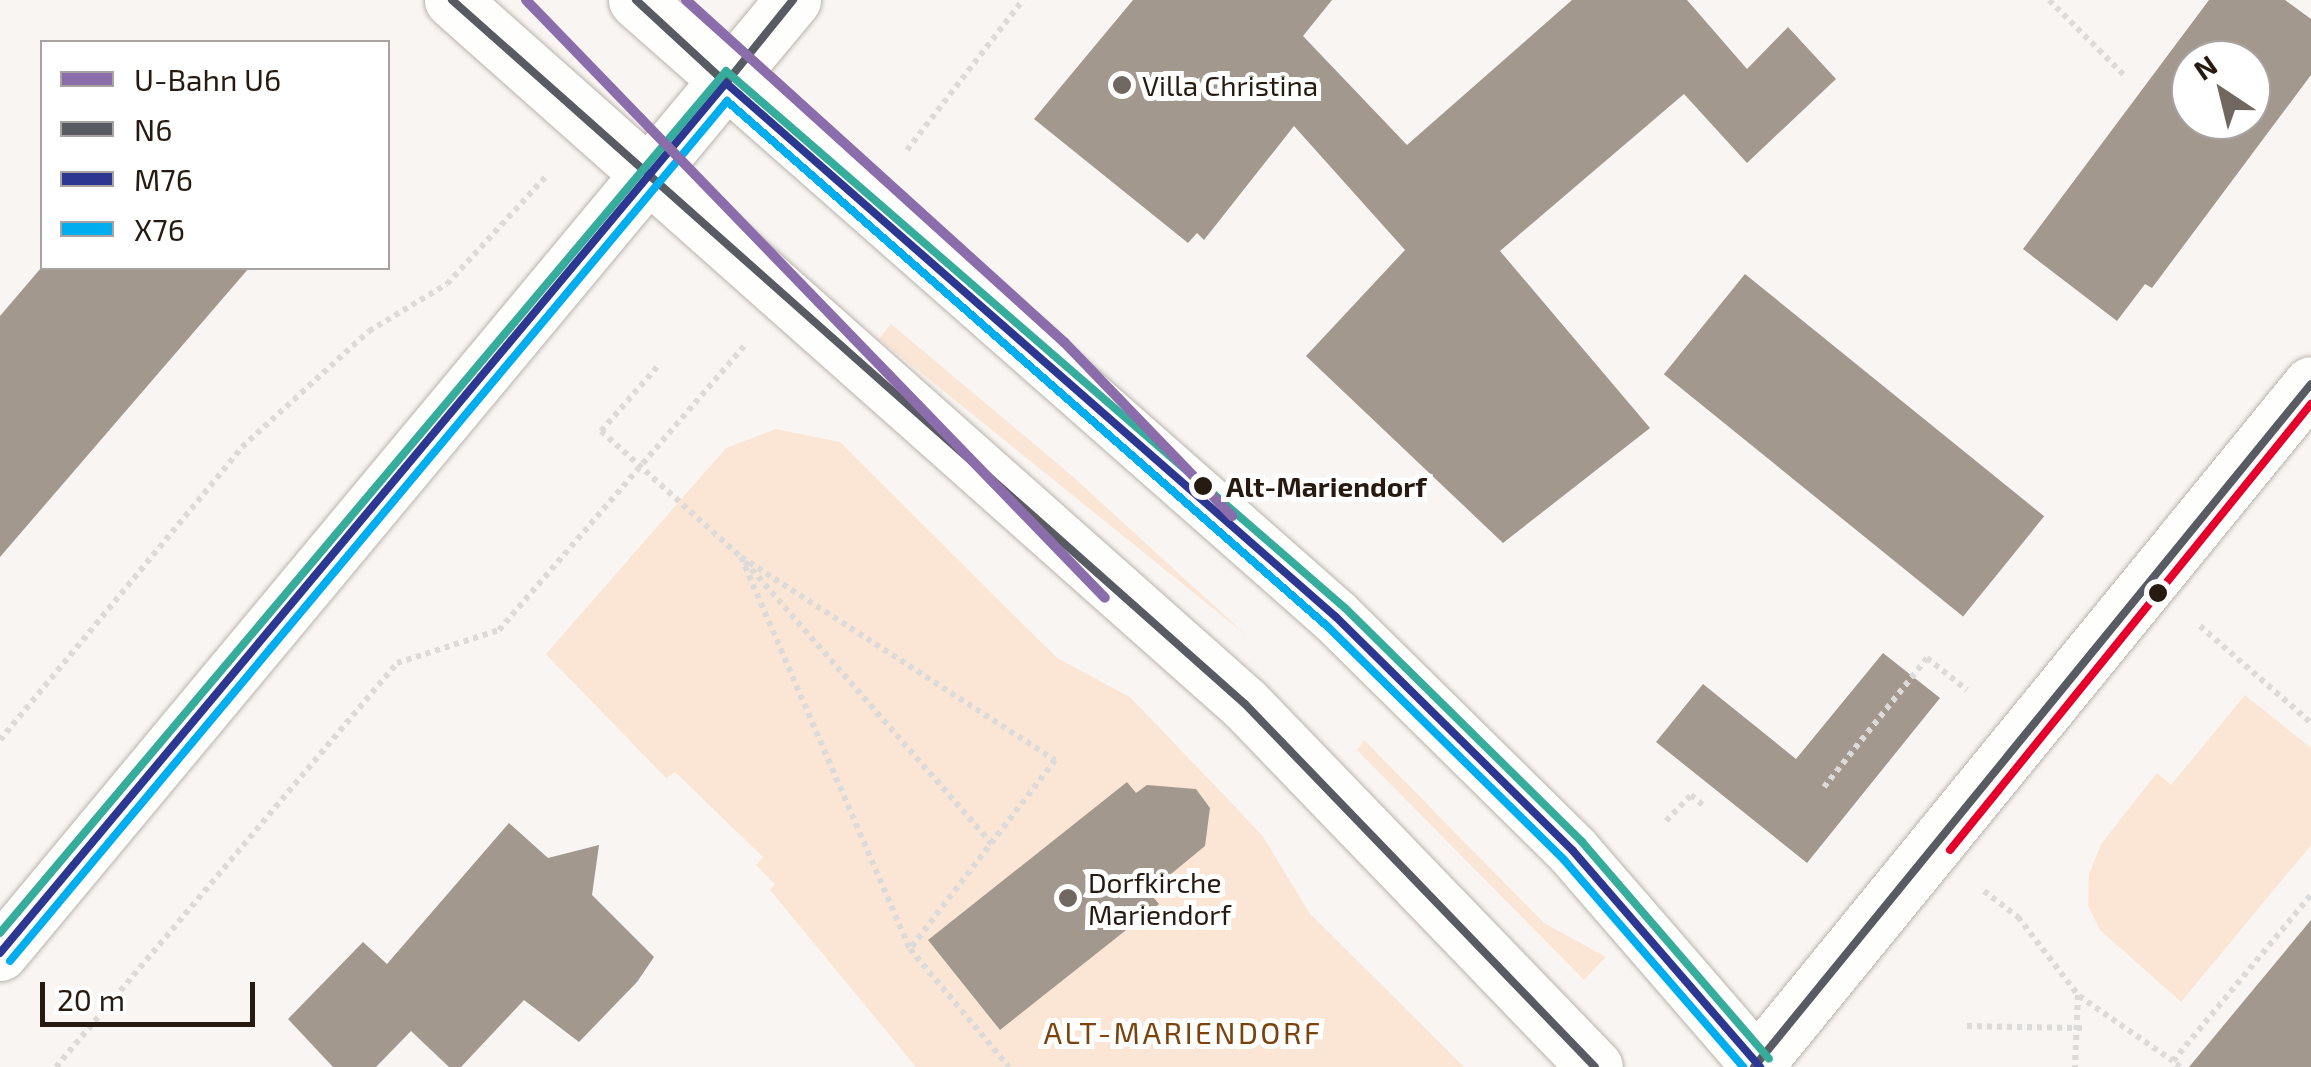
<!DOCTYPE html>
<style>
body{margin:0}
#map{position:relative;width:2311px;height:1067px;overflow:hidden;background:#f8f5f2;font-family:"Exo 2",sans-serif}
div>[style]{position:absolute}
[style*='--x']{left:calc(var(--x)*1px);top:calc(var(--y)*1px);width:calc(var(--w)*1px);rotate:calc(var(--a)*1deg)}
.green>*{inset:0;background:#fbe6d6}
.building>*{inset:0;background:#a3988d;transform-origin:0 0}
.path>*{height:6px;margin-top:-3px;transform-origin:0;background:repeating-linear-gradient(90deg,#dcdbd9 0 5px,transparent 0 10px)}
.roads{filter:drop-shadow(0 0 2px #bab3ad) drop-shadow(0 0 2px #bab3ad)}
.major>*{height:55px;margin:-27.5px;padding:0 27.5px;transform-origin:27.5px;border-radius:27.5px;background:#fefefd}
.bus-1>*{height:8px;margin:-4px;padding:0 4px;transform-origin:4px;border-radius:4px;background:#595b62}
.bus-2>*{height:8px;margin:-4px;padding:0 4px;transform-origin:4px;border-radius:4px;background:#2c3792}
.bus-3>*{height:8px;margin:-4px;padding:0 4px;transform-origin:4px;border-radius:4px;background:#00adef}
.bus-4>*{height:8px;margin:-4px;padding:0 4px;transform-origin:4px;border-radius:4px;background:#36ac9c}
.bus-5>*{height:8px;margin:-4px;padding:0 4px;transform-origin:4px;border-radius:4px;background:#e4002b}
.metro-1>*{height:10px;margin:-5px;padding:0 5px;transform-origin:5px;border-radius:5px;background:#8c6dab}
.dots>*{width:28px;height:28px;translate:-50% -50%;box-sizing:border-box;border:5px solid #fff;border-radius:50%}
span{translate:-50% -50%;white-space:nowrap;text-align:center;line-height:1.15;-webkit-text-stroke:10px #fff;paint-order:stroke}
.poi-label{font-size:28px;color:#261a11}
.left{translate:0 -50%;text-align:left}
.stop-label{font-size:28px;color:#261a11;font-weight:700}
.neighbourhood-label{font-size:30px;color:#7c440c;letter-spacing:2.5px}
.legend{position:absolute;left:40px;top:40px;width:350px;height:230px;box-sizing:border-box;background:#fff;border:2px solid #a8a3a0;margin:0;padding:12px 18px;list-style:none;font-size:30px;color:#261a11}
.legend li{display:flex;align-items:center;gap:20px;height:50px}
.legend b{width:50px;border:2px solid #a8a3a0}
.north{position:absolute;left:2171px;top:40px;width:100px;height:100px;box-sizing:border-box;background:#fff;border:2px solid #a8a3a0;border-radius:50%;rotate:325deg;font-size:28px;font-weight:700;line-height:40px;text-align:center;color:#261a11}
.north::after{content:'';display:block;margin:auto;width:35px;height:45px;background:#706760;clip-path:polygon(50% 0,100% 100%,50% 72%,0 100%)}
.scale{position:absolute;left:40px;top:982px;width:215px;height:45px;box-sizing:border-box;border:5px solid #261a11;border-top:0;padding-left:12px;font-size:30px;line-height:35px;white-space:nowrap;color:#261a11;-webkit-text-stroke:8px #fff;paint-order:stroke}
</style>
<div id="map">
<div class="green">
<i style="clip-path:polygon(891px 324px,1071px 475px,1246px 635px,879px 339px)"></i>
<i style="clip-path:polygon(776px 429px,840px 442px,1057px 658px,1130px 697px,1262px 835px,1310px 914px,1464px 1067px,916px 1067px,770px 890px,775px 884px,756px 865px,763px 857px,675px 772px,666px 778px,546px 654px,726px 448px)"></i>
<i style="clip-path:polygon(2245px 695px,2311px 748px,2311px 845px,2181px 1002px,2100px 930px,2088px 906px,2089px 874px,2101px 844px,2157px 773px,2171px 785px)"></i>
<i style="clip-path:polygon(1364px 740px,1544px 923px,1606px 957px,1584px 980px,1357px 750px)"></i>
</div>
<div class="building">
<i style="clip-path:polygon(1133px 0,1332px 0,1303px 36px,1407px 145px,1572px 0,1687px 0,1747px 69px,1788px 27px,1836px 79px,1747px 163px,1684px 94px,1500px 251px,1650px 428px,1503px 543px,1306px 356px,1405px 250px,1294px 126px,1204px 240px,1197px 233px,1188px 243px,1034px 119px)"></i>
<i style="clip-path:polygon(evenodd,2209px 0,2285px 0,2311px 19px,2311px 75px,2152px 288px,2145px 284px,2117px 321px,2023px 249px,2209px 0,2191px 60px,2251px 60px,2251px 120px,2191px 120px,2191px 60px)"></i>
<i style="clip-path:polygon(41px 268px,249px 268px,0 557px,0 316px)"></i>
<i style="left:1745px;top:274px;width:385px;height:129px;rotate:39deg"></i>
<i style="clip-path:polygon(1883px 653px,1940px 698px,1807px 863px,1656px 742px,1703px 684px,1796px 759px)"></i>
<i style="clip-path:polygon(1127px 782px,1136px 793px,1147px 785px,1196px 789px,1210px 808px,1205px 846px,1149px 892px,1159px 904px,1000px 1030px,928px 940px)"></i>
<i style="clip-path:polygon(509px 823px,548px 858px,599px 845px,592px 895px,654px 957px,637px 982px,579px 1042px,524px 1000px,461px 1067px,449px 1067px,411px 1031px,376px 1067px,333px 1067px,288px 1019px,363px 942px,387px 964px)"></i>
<i style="clip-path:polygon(2311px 920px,2311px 1067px,2189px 1067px)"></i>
</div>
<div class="path">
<i style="--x:2049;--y:0;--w:110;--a:45"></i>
<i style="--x:907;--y:150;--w:190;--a:-52.3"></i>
<i style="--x:657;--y:367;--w:85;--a:131.2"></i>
<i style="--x:601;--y:431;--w:188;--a:42"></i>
<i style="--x:741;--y:557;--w:374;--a:32.9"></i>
<i style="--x:1055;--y:760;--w:237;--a:127.5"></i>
<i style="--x:2200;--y:626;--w:147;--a:41.1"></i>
<i style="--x:0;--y:740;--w:380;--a:-50.4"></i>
<i style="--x:242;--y:447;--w:172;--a:-42.4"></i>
<i style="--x:369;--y:331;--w:91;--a:-31.1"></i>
<i style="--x:447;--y:284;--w:149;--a:-47.4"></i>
<i style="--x:1824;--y:787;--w:165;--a:-51.4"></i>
<i style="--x:1927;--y:658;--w:51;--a:38.7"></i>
<i style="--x:1666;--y:821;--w:36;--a:-46"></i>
<i style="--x:1691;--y:795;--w:17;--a:40"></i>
<i style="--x:992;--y:844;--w:381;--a:-131.2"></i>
<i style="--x:741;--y:557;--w:427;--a:66.7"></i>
<i style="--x:910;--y:949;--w:154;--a:50"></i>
<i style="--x:1984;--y:891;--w:43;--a:37.4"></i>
<i style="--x:2018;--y:917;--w:98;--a:52.4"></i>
<i style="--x:2078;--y:995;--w:72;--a:92.4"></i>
<i style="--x:2079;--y:996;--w:114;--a:34.7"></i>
<i style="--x:1967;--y:1026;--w:115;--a:1"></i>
<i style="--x:56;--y:1067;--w:529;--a:-49.83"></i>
<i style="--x:397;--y:663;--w:107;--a:-17.9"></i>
<i style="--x:499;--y:630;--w:378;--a:-49.2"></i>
<i style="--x:2180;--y:1067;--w:9;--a:-139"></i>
<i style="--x:2173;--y:1061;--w:216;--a:-50.3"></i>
</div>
<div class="roads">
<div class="major">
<i style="--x:452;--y:0;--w:1060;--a:41.6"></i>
<i style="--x:1245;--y:704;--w:504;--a:46.04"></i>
<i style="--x:636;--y:0;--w:933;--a:41.39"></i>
<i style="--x:1336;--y:617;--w:333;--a:44.6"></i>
<i style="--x:1573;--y:851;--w:286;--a:49.1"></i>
<i style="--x:0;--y:953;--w:1240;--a:-50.24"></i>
<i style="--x:1754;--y:1067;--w:881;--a:-50.8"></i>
</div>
</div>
<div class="bus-1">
<i style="--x:452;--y:0;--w:1060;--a:41.6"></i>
<i style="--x:1245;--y:704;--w:504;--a:46.04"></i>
<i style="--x:636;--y:0;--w:122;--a:42.7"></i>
<i style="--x:726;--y:83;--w:107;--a:-51.1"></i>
<i style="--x:1754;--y:1067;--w:881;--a:-50.8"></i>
</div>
<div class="bus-2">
<i style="--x:0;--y:953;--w:1133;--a:-50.16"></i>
<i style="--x:726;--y:83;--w:811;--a:41.2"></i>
<i style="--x:1336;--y:617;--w:333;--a:44.6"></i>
<i style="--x:1573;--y:851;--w:286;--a:49.1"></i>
</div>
<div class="bus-3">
<i style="--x:10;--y:961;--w:1120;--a:-50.18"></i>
<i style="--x:727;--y:101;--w:797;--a:41.19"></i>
<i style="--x:1327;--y:626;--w:333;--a:44.6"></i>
<i style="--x:1564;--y:860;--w:274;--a:49.1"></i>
</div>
<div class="bus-4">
<i style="--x:0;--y:933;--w:1127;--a:-49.89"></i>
<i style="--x:726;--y:71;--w:819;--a:40.94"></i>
<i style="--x:1345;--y:608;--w:333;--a:44.6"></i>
<i style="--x:1582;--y:842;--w:286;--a:49.2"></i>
</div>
<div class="bus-5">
<i style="--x:1950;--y:850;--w:574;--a:-51.01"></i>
</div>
<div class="metro-1">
<i style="--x:526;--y:0;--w:832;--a:45.92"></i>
<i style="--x:686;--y:0;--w:510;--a:42.14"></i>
<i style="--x:1064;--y:342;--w:242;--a:46"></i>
</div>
<div class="dots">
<i style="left:1122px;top:85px;background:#706760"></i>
<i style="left:1203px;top:486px;background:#261a11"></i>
<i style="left:2158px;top:593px;background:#261a11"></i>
<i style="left:1068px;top:898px;background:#706760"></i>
</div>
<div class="poi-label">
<span class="left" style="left:1142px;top:85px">Villa Christina</span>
<span class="left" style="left:1088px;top:898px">Dorfkirche<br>Mariendorf</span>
</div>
<div class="stop-label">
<span class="left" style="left:1226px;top:486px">Alt-Mariendorf</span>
</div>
<div class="neighbourhood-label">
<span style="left:1183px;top:1032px">ALT-MARIENDORF</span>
</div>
<ul class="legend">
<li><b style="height:12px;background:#8c6dab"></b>U-Bahn U6</li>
<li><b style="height:12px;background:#595b62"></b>N6</li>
<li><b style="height:12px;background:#2c3792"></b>M76</li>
<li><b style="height:12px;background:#00adef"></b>X76</li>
</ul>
<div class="north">N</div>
<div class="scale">20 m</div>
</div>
